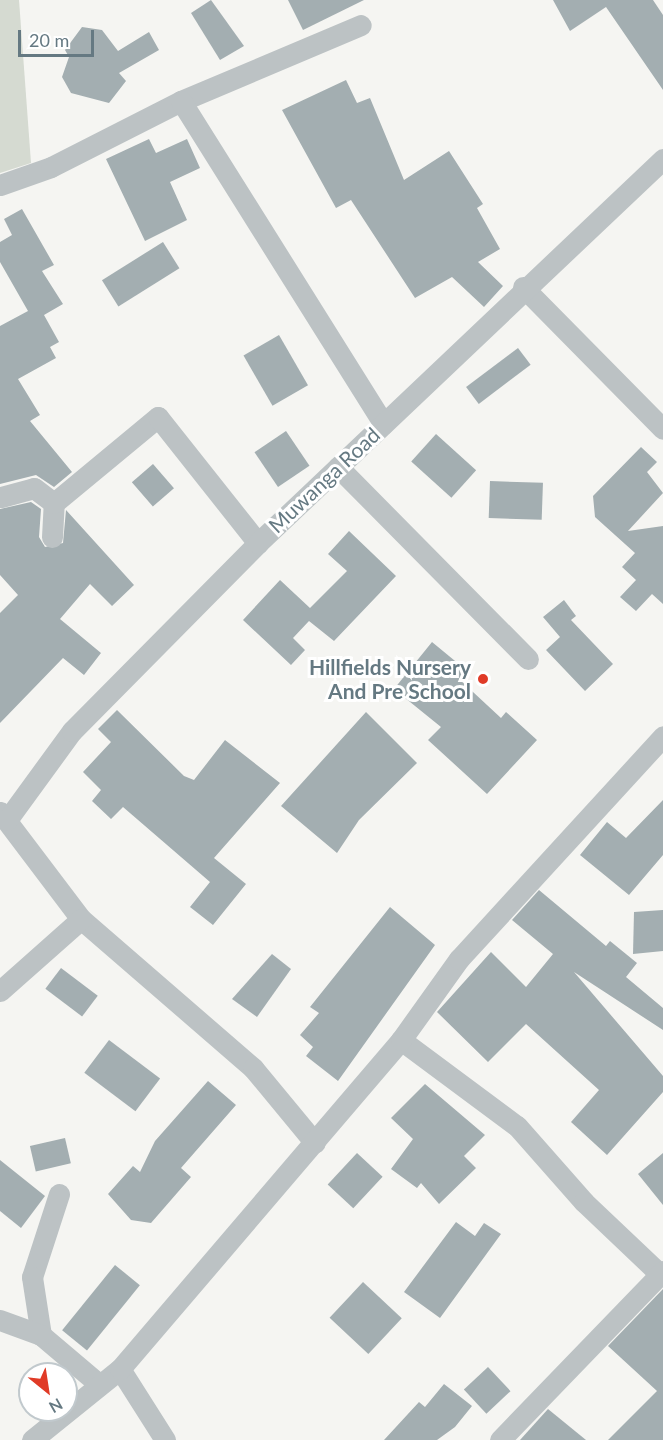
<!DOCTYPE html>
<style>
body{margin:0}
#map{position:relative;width:663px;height:1440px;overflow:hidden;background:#f5f5f2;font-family:Lato,sans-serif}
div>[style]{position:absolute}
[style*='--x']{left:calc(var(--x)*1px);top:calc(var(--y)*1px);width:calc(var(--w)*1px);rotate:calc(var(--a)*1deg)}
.green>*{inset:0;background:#d5dad1}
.building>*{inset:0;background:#a3aeb1;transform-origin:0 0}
.minor>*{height:21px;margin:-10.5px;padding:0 10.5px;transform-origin:10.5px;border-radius:10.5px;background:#bcc2c4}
.dots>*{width:16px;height:16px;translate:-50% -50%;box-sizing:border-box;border:3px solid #fff;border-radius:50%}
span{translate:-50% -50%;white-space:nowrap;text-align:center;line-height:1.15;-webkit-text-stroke:6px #fff;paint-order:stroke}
.street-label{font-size:21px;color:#657982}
.poi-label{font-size:21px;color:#657982;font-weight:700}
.right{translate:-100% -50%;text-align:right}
.north{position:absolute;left:18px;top:1362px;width:60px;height:60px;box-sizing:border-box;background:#fff;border:2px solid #c1c9cd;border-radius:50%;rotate:150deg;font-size:16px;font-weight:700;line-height:24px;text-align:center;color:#657982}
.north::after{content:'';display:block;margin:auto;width:21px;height:27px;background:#e03b27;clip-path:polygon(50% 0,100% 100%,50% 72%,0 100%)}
.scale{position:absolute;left:18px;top:30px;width:76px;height:27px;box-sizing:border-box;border:3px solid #657982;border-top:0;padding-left:8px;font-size:18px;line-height:21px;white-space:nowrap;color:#657982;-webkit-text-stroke:4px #fff;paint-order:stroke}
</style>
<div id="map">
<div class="green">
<i style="clip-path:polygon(0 0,19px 0,31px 163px,0 173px)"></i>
</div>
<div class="building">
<i style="clip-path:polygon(211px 0,244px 46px,220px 60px,191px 13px)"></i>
<i style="clip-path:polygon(288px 0,364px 0,303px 30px)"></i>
<i style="clip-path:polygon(553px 0,653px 0,663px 15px,663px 90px,606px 7px,570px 31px)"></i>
<i style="clip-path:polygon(82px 27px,102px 30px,118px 51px,149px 32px,159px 50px,119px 73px,126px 81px,109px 103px,71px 93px,62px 77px,69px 57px,65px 50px)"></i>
<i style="clip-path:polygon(346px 80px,357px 103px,370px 98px,404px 180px,449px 151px,483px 204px,477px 208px,500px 249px,478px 262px,503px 286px,484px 307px,452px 277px,415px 298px,351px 200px,336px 208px,282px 110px)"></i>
<i style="clip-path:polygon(149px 139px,156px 153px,187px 139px,200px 168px,170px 182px,187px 220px,145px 241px,106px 159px)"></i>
<i style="clip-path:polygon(22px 209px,54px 265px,42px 271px,63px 304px,44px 315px,59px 342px,50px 347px,56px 358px,18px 379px,40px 415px,30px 421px,72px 472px,54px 487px,36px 475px,0 484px,0 326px,28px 311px,0 262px,0 242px,12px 235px,4px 219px)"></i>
<i style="left:163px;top:242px;width:31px;height:72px;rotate:58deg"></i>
<i style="left:279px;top:335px;width:58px;height:41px;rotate:60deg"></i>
<i style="left:518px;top:348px;width:21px;height:65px;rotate:53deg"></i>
<i style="left:286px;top:431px;width:42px;height:38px;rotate:56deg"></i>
<i style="left:436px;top:434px;width:54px;height:37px;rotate:42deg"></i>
<i style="clip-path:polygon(641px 447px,657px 462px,647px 472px,663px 493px,628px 531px,663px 526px,663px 604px,652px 594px,636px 611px,620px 597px,636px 580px,622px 567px,635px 553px,595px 517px,593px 496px)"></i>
<i style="left:153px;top:464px;width:32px;height:28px;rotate:49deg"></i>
<i style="left:490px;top:481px;width:53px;height:37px;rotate:2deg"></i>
<i style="clip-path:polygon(31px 502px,41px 509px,39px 537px,45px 547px,63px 543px,66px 510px,134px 585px,112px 606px,90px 584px,60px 619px,101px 653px,84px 675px,63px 658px,0 723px,0 613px,18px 595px,0 575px,0 509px)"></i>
<i style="clip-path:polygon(349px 531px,396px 576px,334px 641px,309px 621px,293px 638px,305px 650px,291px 665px,243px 620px,280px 580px,310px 608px,347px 571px,328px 554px)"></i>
<i style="clip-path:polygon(564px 600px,576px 616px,571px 620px,613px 664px,585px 691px,546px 650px,560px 637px,543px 617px)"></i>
<i style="clip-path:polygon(432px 642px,466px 670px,459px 679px,501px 718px,506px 712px,537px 740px,487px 794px,428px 740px,441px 727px,394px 689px)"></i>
<i style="clip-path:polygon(117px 710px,184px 776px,194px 780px,225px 740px,280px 783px,214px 858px,246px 884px,213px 925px,190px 907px,210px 882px,123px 807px,111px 819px,92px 801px,101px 790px,83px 772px,111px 742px,98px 729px)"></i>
<i style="clip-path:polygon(366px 712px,417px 763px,359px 820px,337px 853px,281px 806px)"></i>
<i style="clip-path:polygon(663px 800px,663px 855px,629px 895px,580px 855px,607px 822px,626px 838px)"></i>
<i style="clip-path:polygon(539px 890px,606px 946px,610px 941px,637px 963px,626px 977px,663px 1008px,663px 1030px,574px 972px,663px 1076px,663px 1092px,607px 1155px,571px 1122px,599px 1090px,526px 1024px,488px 1062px,437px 1012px,491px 952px,526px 987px,553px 954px,512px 920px)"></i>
<i style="clip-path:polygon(390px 907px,435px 945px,338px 1081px,306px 1056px,313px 1047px,300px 1035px,319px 1013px,310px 1007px)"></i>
<i style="clip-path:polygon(663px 910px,663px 951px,633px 954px,634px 912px)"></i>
<i style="clip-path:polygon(272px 954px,291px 969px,257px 1017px,232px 999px)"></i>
<i style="left:61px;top:968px;width:46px;height:26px;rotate:37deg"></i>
<i style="left:109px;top:1040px;width:64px;height:41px;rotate:37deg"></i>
<i style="clip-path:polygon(208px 1081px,236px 1105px,181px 1168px,191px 1177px,151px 1223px,131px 1220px,108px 1194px,133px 1166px,140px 1172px,155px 1141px)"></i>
<i style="clip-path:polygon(425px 1084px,485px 1135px,464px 1156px,476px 1168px,439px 1204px,421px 1183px,417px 1188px,391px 1169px,413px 1139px,391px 1118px)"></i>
<i style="left:65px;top:1138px;width:26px;height:36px;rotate:77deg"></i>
<i style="left:357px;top:1153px;width:35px;height:43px;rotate:43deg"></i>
<i style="clip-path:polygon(663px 1153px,663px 1205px,638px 1174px)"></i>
<i style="clip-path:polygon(0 1160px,45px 1196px,21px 1228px,0 1211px)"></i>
<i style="clip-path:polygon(456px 1222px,475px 1236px,484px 1223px,501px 1234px,440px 1318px,404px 1292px)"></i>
<i style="left:115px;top:1265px;width:32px;height:84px;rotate:39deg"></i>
<i style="left:363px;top:1282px;width:53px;height:49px;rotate:43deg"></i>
<i style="clip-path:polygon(663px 1289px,663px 1440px,608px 1440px,657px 1391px,608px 1346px)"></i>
<i style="left:488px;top:1367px;width:33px;height:33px;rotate:47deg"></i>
<i style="clip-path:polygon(444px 1384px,472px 1406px,455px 1427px,437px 1440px,384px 1440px,419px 1402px,425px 1407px)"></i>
<i style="clip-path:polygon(548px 1409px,586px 1440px,520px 1440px)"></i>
</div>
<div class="minor">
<i style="--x:181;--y:101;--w:195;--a:-22.9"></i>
<i style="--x:0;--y:185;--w:54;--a:-19.4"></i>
<i style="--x:51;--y:167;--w:146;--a:-26.9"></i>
<i style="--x:181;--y:101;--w:381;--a:57.9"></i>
<i style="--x:523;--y:287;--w:199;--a:45.4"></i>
<i style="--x:338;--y:467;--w:270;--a:45.3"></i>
<i style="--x:1;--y:497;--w:34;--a:-15"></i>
<i style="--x:34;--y:488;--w:25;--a:37"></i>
<i style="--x:52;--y:537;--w:34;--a:-87"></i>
<i style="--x:54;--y:503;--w:135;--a:-39.6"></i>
<i style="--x:158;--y:417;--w:161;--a:51.6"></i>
<i style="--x:0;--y:812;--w:134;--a:52.9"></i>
<i style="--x:81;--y:919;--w:228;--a:40.9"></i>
<i style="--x:253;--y:1068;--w:97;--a:50.4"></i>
<i style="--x:7;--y:820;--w:110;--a:-53.9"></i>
<i style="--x:72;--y:731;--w:264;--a:-45.3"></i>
<i style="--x:258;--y:543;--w:558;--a:-43.48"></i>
<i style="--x:0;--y:991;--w:108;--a:-41.6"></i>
<i style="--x:401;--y:1040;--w:144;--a:36.6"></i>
<i style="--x:517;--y:1126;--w:101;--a:48.6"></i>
<i style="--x:584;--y:1202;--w:105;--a:43.5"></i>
<i style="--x:59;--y:1194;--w:87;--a:108"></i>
<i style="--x:32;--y:1277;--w:59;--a:81.2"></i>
<i style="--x:41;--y:1335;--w:77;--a:40.3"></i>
<i style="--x:0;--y:1320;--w:44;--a:20.1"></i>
<i style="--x:120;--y:1369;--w:84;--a:57.6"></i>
<i style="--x:32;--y:1440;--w:113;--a:-38.9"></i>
<i style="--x:120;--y:1369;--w:433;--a:-49.5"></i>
<i style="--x:401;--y:1040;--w:100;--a:-54.4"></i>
<i style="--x:459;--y:959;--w:302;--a:-47.5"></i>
<i style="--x:500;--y:1440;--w:235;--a:-46"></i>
</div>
<div class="dots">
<i style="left:483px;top:679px;background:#e03b27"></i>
</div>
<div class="street-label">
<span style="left:324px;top:480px;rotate:-43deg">Muwanga Road</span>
</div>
<div class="poi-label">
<span class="right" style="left:471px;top:679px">Hillfields Nursery<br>And Pre School</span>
</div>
<div class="north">N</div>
<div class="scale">20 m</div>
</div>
